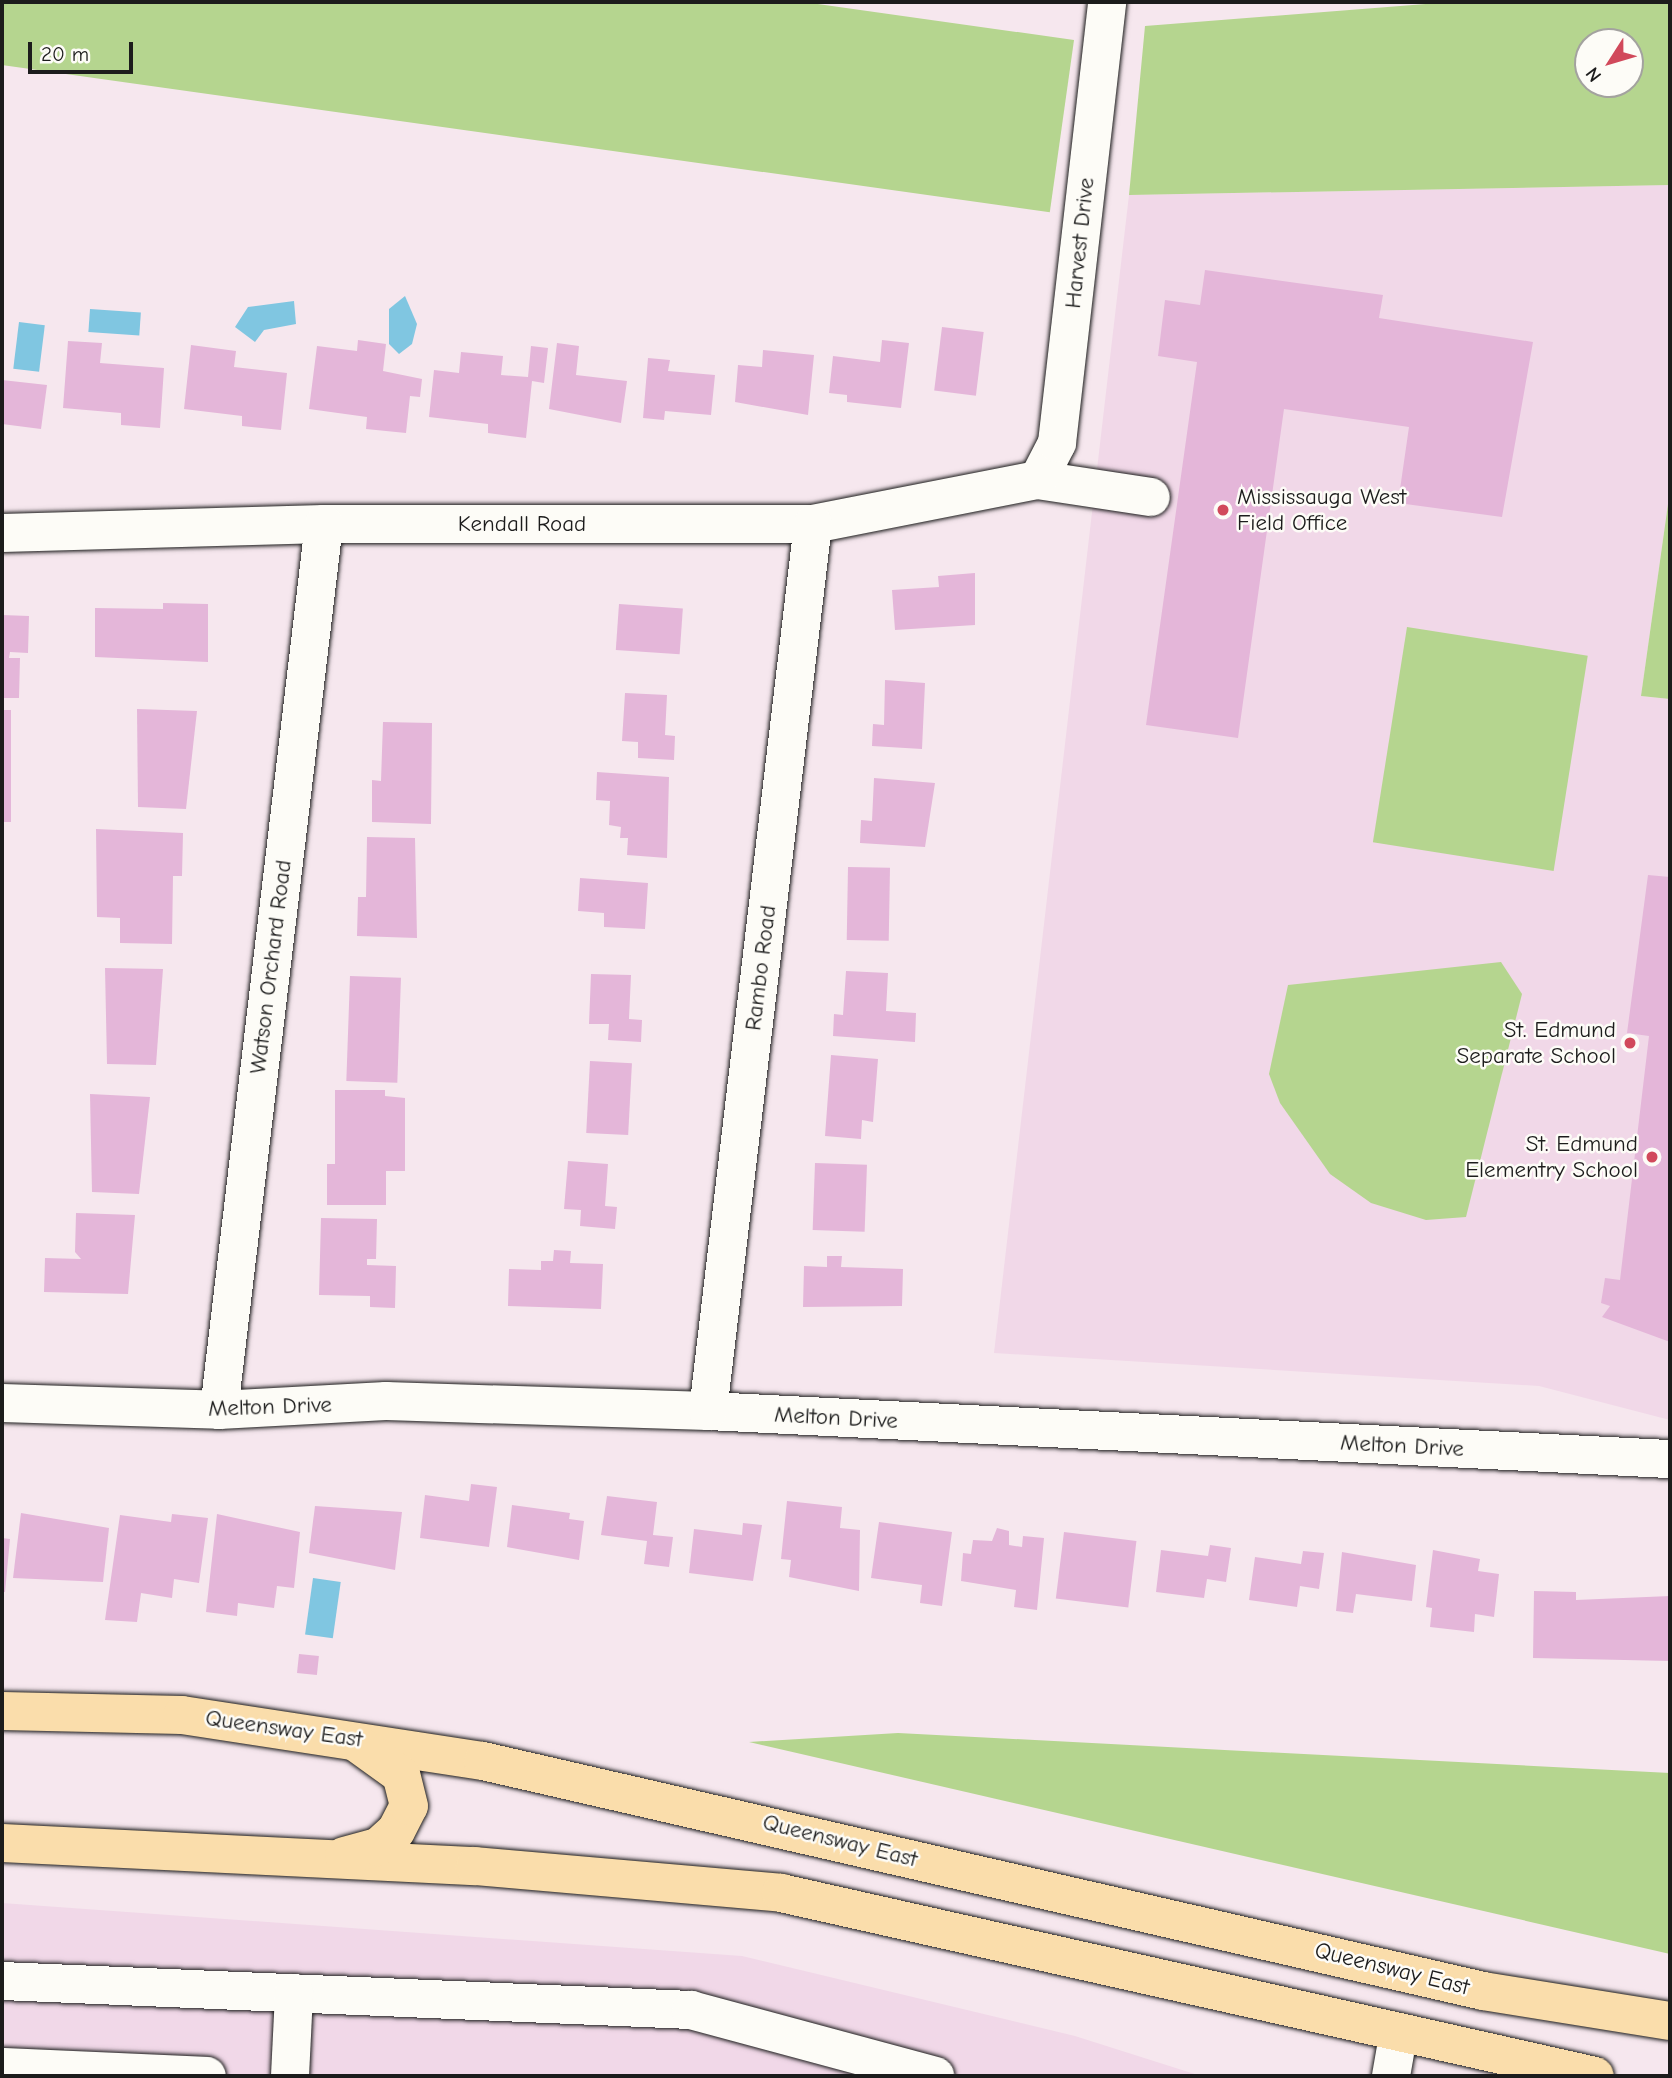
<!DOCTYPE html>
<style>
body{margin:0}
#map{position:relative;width:1672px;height:2078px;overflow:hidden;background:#f6e7ee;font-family:"Comic Neue",sans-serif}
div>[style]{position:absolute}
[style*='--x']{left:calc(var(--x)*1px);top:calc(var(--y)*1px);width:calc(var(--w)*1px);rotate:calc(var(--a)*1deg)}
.built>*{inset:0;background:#f1d8e8}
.green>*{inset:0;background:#b5d58f;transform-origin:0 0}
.water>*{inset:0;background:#80c6e1;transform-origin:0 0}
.building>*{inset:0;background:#e4b6d9;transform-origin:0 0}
.roads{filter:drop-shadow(0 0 2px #1c1c1c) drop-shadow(0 0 2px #1c1c1c)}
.minor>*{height:38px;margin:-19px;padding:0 19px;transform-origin:19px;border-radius:19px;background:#fdfcf7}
.major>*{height:38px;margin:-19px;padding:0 19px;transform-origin:19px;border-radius:19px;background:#faddab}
.dots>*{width:19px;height:19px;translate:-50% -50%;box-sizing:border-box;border:4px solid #fdfcf7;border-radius:50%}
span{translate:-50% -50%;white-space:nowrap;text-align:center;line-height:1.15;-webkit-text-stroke:5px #fdfcf7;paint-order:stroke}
.street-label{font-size:23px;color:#1c1c1c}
.poi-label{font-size:23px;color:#1c1c1c}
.left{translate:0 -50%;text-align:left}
.right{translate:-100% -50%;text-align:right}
.frame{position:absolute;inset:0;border:4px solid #1c1c1c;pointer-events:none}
.north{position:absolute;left:1574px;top:28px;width:70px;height:70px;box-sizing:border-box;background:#fdfcf7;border:2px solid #a3a29f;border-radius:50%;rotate:233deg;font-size:19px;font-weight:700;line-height:28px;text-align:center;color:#1c1c1c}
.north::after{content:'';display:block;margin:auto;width:24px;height:32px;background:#d1495b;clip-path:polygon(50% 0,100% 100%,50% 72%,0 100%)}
.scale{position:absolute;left:28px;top:42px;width:105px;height:32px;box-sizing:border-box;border:4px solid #1c1c1c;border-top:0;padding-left:9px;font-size:21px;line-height:24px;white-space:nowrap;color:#1c1c1c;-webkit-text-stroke:5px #fdfcf7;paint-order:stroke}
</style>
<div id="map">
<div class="built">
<i style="clip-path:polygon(1670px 185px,1670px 490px,1641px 696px,1670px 699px,1670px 1420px,1539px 1386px,994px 1353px,1129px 195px)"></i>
<i style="clip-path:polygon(2px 1903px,742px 1956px,1075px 2036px,1201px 2076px,2px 2076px)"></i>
</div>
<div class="green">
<i style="clip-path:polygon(evenodd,1451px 2px,1670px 2px,1670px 185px,1129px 195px,1145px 26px,1451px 2px,1588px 42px,1630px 42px,1630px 84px,1588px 84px,1588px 42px)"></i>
<i style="left:1074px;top:40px;width:174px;height:1074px;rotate:98deg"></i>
<i style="clip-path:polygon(1670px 490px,1670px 699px,1641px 696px)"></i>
<i style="left:1407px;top:627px;width:183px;height:218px;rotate:9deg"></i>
<i style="clip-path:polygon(1501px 962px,1522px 994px,1466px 1217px,1426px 1220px,1371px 1203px,1330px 1174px,1280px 1103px,1269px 1074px,1288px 985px)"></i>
<i style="clip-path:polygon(898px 1733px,1670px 1773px,1670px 1954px,749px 1742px)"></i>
</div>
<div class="water">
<i style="clip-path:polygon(405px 296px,417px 324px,412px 344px,399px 354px,389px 344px,389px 309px)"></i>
<i style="clip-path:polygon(294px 301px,296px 324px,264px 330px,255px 342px,235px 327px,248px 307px)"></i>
<i style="left:90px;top:309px;width:51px;height:23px;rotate:4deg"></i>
<i style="left:19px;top:322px;width:26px;height:47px;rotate:7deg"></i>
<i style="left:313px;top:1578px;width:28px;height:57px;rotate:8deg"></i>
</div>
<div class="building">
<i style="clip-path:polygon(1205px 270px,1383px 295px,1379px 318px,1533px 342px,1502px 517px,1398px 503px,1409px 427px,1284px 409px,1238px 738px,1146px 725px,1197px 362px,1158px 356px,1165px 300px,1200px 305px)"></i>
<i style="left:942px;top:327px;width:42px;height:64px;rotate:7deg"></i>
<i style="clip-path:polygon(358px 340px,386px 344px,383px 371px,422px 379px,420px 397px,410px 396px,406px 433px,366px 429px,367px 417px,309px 409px,317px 346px,357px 351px)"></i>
<i style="clip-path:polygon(882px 340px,909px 343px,901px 408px,847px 402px,847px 395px,829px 393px,833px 356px,880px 362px)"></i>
<i style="clip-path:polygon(68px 341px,102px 343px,100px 363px,164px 368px,160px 428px,121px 425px,121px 413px,63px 408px)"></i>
<i style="clip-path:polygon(557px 343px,579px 346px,576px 375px,627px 381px,621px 423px,549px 409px)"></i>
<i style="clip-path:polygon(191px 345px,236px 351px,234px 367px,287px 373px,281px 430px,242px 426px,242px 416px,184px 409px)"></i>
<i style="clip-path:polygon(531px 346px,548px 348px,544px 383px,532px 381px,526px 438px,488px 433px,488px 424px,429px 417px,434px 370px,459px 373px,461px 352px,503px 356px,501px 375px,528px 377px)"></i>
<i style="clip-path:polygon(763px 350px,814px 355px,808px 415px,735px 402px,738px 365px,762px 367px)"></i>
<i style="clip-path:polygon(648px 358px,670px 360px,668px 371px,715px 375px,711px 415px,665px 411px,664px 420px,643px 418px)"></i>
<i style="clip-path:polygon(2px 380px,47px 385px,41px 429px,2px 424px)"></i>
<i style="clip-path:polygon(975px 573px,975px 625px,895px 630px,892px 590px,939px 587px,938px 576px)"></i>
<i style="clip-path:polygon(163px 603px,208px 604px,208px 662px,95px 657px,95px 608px,163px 609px)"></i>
<i style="left:619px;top:604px;width:64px;height:46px;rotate:4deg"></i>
<i style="clip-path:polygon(2px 615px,29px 616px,28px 653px,10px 652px,9px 658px,20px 658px,19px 698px,2px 698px)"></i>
<i style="clip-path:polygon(885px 680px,925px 683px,922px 749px,872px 746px,873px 724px,884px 725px)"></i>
<i style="clip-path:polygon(625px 693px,667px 695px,665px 735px,675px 736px,674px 760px,638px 758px,638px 742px,622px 741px)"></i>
<i style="clip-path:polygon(137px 709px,197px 711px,186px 809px,138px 807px)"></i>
<i style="left:2px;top:710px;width:9px;height:112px"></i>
<i style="clip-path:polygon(383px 722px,432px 723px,431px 824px,372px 822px,372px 780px,381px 781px)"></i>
<i style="clip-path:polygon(597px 772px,669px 777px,667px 858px,627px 855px,628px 838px,620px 838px,621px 827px,609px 825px,610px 801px,596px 800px)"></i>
<i style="clip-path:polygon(874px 778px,935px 783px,925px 847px,860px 843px,861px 820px,872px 821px)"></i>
<i style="clip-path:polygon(96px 829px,183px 833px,182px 876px,173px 876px,172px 944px,120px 943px,120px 918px,97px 917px)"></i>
<i style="clip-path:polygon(367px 837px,415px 838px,417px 938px,357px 936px,358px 897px,366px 897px)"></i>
<i style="left:848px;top:867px;width:42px;height:73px;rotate:1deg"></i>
<i style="clip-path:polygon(1648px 875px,1670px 877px,1670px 1342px,1602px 1317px,1610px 1306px,1601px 1303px,1605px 1278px,1620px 1280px,1649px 1036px,1627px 1033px)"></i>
<i style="clip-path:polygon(580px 878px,648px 883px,645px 929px,604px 927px,604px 913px,578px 911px)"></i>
<i style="clip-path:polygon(105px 968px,163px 969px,156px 1065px,107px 1064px)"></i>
<i style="clip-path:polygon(846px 971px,888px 973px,886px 1011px,916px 1013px,915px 1042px,833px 1036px,834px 1014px,843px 1015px)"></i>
<i style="clip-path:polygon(591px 974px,631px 975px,629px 1019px,642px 1020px,641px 1042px,608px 1040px,609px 1024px,589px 1024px)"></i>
<i style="left:350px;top:976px;width:51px;height:105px;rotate:2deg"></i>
<i style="clip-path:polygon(831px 1055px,878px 1059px,873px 1122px,862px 1120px,861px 1139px,825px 1136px)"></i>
<i style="left:590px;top:1061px;width:42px;height:72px;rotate:3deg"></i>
<i style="clip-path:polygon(335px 1090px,385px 1090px,385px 1096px,405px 1098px,405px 1171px,386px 1171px,386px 1205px,327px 1205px,327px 1164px,335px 1164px)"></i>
<i style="clip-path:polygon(90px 1094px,150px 1097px,139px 1194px,92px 1192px)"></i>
<i style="clip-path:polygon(568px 1161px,608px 1164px,605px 1206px,617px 1207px,615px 1229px,580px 1226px,581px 1210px,564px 1209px)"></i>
<i style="left:815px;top:1163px;width:52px;height:67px;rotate:2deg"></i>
<i style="clip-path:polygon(76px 1213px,135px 1215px,128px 1294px,44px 1292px,45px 1258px,81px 1259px,75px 1252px)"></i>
<i style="clip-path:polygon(321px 1218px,377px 1219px,376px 1259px,367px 1259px,367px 1265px,396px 1266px,395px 1308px,370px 1307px,370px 1296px,319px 1295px)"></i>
<i style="clip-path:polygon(554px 1250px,571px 1251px,570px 1263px,603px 1264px,601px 1309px,508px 1306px,509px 1269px,541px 1270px,541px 1261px,553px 1261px)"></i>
<i style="clip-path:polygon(827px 1256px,842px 1256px,841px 1267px,903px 1269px,902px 1306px,803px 1307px,804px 1266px,827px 1267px)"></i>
<i style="clip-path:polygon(471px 1484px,497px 1487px,489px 1547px,420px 1538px,425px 1495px,469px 1501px)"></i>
<i style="clip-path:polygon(607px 1496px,657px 1502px,653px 1535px,673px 1537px,669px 1567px,644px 1564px,647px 1541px,601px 1535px)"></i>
<i style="clip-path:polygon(787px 1501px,842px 1507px,840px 1528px,860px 1530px,859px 1591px,789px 1577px,791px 1560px,781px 1559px)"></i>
<i style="clip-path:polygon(512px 1505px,570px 1513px,569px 1519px,584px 1521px,579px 1560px,507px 1547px)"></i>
<i style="clip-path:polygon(315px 1506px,402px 1512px,395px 1570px,309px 1553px)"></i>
<i style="clip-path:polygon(21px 1513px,109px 1528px,103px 1582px,13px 1578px)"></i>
<i style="clip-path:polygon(172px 1514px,208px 1518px,199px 1583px,174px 1579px,172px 1598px,141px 1593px,137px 1622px,105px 1620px,120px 1515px,171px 1522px)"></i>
<i style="clip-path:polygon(217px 1514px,300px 1532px,294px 1588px,277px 1586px,274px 1608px,238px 1603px,237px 1616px,206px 1612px)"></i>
<i style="clip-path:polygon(879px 1522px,952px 1532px,942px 1606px,920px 1603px,922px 1585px,871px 1578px)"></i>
<i style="clip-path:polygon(743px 1523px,762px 1525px,753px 1581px,689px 1573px,694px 1529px,742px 1535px)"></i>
<i style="clip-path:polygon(997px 1528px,1009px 1531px,1009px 1545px,1022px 1547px,1023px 1536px,1044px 1538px,1037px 1610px,1014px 1607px,1016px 1590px,961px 1581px,963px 1553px,971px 1554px,973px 1540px,992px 1541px)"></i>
<i style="left:1064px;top:1532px;width:73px;height:67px;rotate:7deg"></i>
<i style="clip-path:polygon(2px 1538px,10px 1539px,5px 1592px,2px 1592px)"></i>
<i style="clip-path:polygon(1210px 1545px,1231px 1548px,1226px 1582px,1207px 1579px,1204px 1598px,1156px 1592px,1161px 1550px,1208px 1556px)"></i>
<i style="clip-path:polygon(1433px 1550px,1480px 1559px,1478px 1571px,1499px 1574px,1494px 1617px,1475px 1614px,1474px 1632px,1430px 1627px,1432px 1608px,1426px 1607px)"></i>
<i style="clip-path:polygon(1303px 1551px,1324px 1553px,1319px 1589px,1300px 1586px,1297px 1607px,1249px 1600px,1255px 1557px,1301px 1564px)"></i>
<i style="clip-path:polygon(1342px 1552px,1416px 1565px,1412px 1601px,1356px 1594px,1353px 1613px,1336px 1611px)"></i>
<i style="clip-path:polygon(1534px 1591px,1576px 1592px,1576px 1600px,1670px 1596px,1670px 1661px,1533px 1658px)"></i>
<i style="left:299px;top:1654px;width:20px;height:19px;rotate:6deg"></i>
</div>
<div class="roads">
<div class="minor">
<i style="--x:1038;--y:480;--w:114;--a:8.6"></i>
<i style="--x:2;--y:533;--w:322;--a:-1.6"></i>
<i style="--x:324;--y:524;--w:489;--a:0"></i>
<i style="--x:813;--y:524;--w:229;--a:-11.1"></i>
<i style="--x:1038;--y:480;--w:42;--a:-62.8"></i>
<i style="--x:1057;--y:443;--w:444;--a:-83.5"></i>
<i style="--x:2;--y:1403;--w:217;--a:1.8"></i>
<i style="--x:219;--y:1410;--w:167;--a:-3.1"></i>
<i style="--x:386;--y:1401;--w:322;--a:1.8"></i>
<i style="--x:708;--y:1411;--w:963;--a:2.86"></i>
<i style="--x:219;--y:1410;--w:892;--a:-83.24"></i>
<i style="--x:708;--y:1411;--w:893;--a:-83.25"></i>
<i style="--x:2;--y:1981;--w:690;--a:2.41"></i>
<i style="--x:691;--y:2010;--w:253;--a:15.1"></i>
<i style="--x:2;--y:2067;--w:205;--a:2.5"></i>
<i style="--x:290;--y:2076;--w:83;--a:-87.2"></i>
<i style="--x:1391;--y:2076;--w:41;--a:-80.1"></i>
</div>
<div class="major">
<i style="--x:2;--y:1711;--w:180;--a:1.3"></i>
<i style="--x:182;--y:1715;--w:304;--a:8.7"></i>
<i style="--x:483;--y:1761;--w:1026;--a:12.95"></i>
<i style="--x:1483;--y:1991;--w:189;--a:9.1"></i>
<i style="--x:2;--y:1843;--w:474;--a:2.8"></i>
<i style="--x:475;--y:1866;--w:307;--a:5"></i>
<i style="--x:781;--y:1893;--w:834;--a:12.67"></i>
<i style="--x:344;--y:1856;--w:35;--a:-15"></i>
<i style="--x:378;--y:1847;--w:24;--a:-42"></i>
<i style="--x:396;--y:1831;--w:28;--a:-63"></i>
<i style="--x:409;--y:1806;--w:32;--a:-104"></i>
<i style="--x:401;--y:1775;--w:54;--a:-144"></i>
</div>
</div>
<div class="dots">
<i style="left:1223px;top:510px;background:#d1495b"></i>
<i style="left:1630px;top:1043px;background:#d1495b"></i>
<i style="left:1652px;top:1157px;background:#d1495b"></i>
</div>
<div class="street-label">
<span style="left:1080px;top:243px;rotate:-84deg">Harvest Drive</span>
<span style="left:522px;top:524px">Kendall Road</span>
<span style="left:271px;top:967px;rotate:-83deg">Watson Orchard Road</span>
<span style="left:761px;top:968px;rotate:-83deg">Rambo Road</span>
<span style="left:270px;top:1407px;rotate:-2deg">Melton Drive</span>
<span style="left:836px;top:1418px;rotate:3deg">Melton Drive</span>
<span style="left:1402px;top:1446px;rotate:3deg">Melton Drive</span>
<span style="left:284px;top:1729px;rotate:8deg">Queensway East</span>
<span style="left:840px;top:1841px;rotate:14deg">Queensway East</span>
<span style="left:1392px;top:1969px;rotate:14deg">Queensway East</span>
</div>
<div class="poi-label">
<span class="left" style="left:1237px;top:510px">Mississauga West<br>Field Office</span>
<span class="right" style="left:1616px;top:1043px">St. Edmund<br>Separate School</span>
<span class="right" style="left:1638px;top:1157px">St. Edmund<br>Elementry School</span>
</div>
<div class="frame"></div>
<div class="north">N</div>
<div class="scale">20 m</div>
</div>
